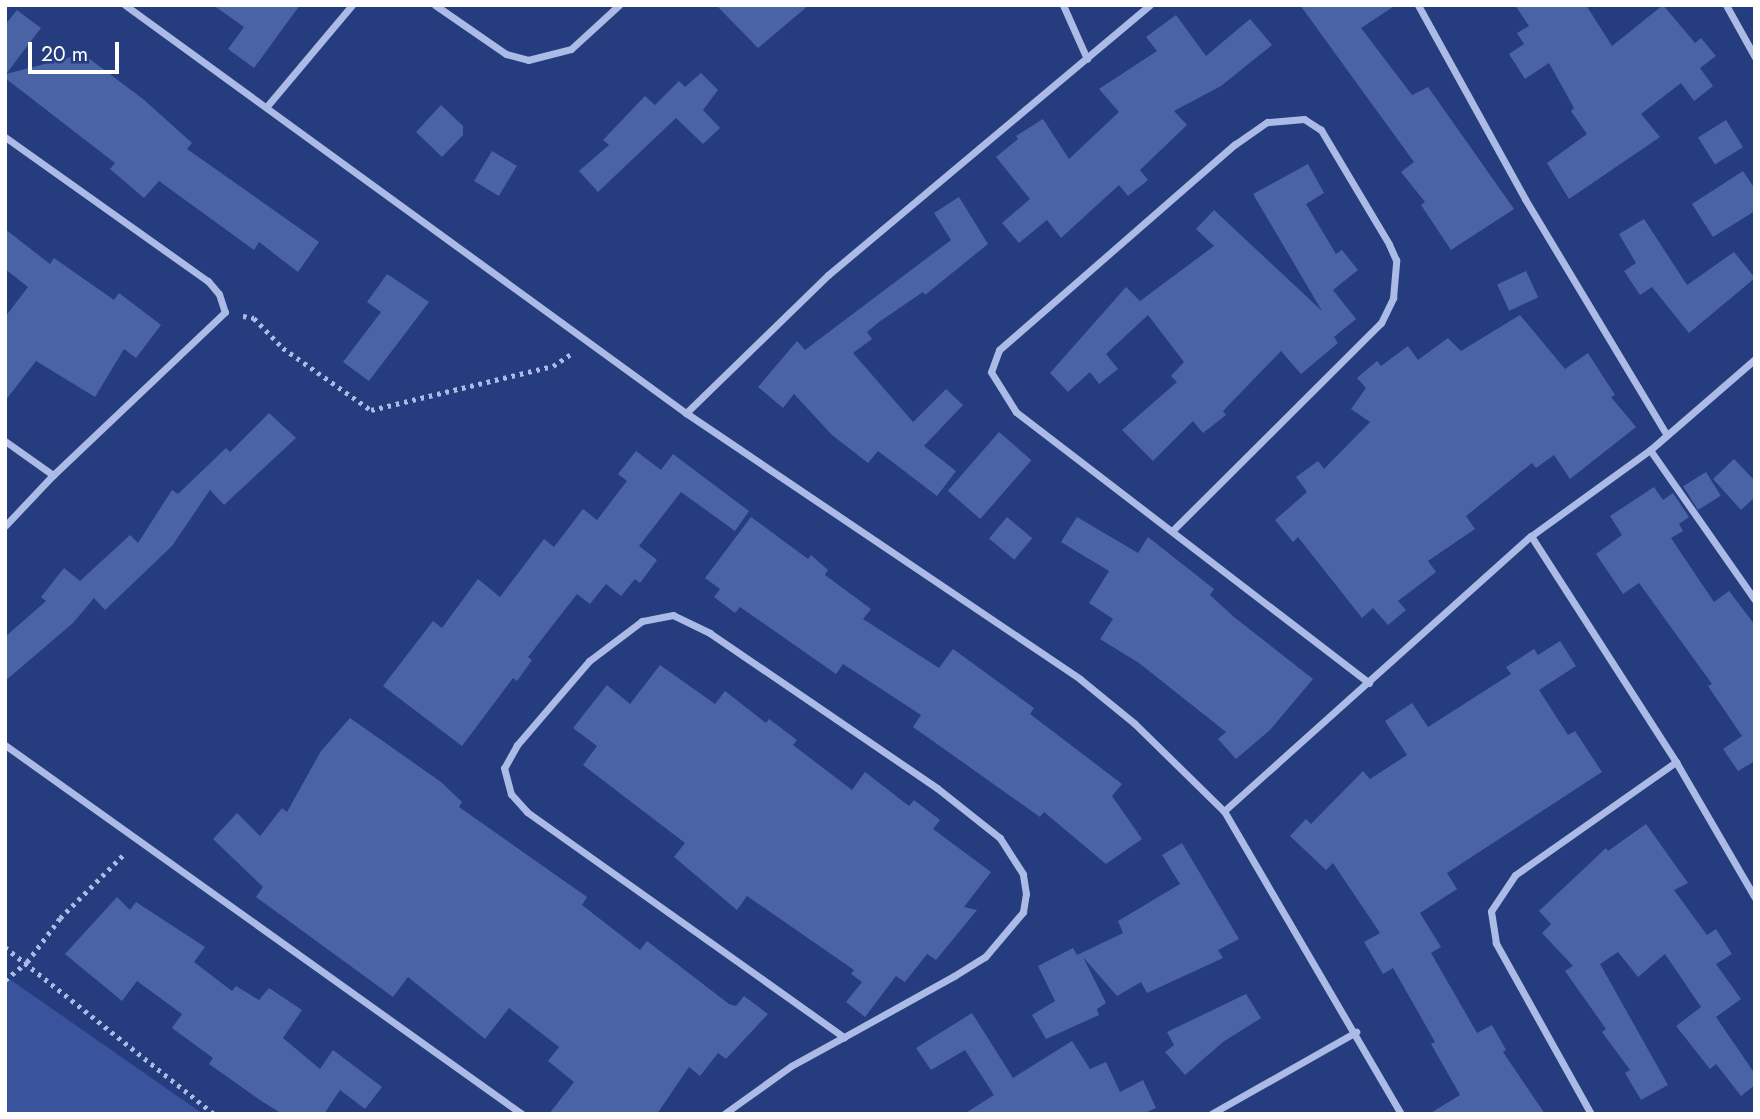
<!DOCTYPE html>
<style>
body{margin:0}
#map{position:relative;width:1760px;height:1119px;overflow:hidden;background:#253d7e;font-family:Jost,sans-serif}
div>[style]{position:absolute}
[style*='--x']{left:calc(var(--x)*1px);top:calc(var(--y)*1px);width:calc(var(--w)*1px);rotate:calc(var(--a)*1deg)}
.green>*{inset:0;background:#39549c}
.building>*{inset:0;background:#4a63a5;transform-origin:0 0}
.path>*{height:4.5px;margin-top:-2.25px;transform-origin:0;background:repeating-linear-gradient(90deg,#abbbe5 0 3.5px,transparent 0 8.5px)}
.street>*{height:7px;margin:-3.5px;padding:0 3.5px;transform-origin:3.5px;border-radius:3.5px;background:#abbbe5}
span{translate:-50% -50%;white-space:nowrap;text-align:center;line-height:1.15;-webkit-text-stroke:5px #253d7e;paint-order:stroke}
.frame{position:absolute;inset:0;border:7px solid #fff;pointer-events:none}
.scale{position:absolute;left:28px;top:42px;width:91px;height:32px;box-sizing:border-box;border:4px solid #fff;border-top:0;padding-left:9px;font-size:21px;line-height:24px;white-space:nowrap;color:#fff;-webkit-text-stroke:5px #253d7e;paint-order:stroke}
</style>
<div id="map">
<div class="green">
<i style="clip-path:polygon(5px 976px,203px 1114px,5px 1114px)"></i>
</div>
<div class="building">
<i style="clip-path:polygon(213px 5px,300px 5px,254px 68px,228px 49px,244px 27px)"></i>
<i style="clip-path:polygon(716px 5px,809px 5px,758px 48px)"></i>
<i style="clip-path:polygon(1300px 5px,1396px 5px,1361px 28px,1412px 95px,1428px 87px,1514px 209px,1451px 250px,1421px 205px,1425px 202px,1401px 172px,1414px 162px)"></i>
<i style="clip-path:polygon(1515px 5px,1586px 5px,1612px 46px,1663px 5px,1695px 43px,1701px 38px,1716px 56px,1700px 68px,1713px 86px,1694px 101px,1681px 83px,1641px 114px,1660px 137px,1569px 199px,1547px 163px,1587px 134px,1571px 111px,1574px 108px,1549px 63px,1525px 79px,1509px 54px,1524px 44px,1517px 33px,1529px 26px)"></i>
<i style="clip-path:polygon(17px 10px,41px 28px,6px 74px,83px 54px,143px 99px,192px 143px,187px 149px,319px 242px,298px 272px,259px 242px,254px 250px,159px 181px,144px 198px,110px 169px,115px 163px,5px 78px,5px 25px)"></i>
<i style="clip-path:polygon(1176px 15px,1206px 56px,1250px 19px,1272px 45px,1221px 86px,1174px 111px,1187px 125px,1140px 170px,1148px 180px,1128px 196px,1119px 185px,1061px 238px,1047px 220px,1019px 243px,1002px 223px,1030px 199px,996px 157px,1018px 139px,1016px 136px,1043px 119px,1069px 159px,1119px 112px,1099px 89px,1157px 51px,1146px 37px)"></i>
<i style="clip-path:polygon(701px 73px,718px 90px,703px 110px,720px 128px,703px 144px,676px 118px,598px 192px,579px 171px,609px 145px,603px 140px,645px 96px,655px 105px,679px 81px,685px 87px)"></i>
<i style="clip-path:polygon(441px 105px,463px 126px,463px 135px,442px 157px,416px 132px)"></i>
<i style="left:1726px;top:120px;width:32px;height:33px;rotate:58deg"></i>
<i style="left:492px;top:151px;width:29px;height:35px;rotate:31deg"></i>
<i style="clip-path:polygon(1308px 164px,1324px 193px,1306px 204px,1336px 254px,1342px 250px,1358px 270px,1333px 290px,1356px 319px,1334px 337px,1338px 343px,1301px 374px,1281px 351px,1223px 411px,1226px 415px,1203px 433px,1193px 421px,1153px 461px,1122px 430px,1177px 382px,1171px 376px,1184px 362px,1148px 315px,1106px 354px,1118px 369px,1099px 384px,1090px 372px,1068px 392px,1050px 373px,1126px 287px,1140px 301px,1214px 246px,1196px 229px,1214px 210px,1322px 311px,1253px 194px)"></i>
<i style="clip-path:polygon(1743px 171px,1755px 189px,1755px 211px,1713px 237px,1692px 204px)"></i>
<i style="clip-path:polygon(959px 197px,988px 244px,925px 295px,923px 292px,879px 322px,867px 332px,872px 339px,853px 353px,913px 422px,946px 389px,963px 405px,924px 446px,956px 471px,937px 496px,878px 451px,868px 463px,832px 435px,794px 394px,783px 408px,758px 387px,797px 341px,805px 350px,951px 240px,934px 213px)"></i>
<i style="clip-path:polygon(1644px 219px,1687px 285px,1734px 252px,1755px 278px,1689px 333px,1652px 287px,1640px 295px,1624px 271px,1636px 263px,1619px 234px)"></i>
<i style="clip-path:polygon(5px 229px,50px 264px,54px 258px,114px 300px,119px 293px,161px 325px,136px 358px,124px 349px,95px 397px,36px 361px,5px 401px,5px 317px,28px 287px,5px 269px)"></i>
<i style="left:1526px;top:271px;width:29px;height:32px;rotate:65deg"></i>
<i style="clip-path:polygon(387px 274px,429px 302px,369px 381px,343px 362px,381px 312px,367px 302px)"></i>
<i style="clip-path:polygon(1520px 315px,1565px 369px,1588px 353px,1615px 395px,1611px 397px,1636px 427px,1570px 479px,1554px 455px,1536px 468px,1532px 463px,1466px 516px,1475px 529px,1428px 561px,1436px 572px,1398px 601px,1406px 610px,1388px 625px,1373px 608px,1362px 618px,1298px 537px,1293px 542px,1275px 520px,1307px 492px,1296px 477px,1318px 461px,1324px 469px,1370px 422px,1351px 409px,1366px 388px,1357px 378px,1377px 361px,1381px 366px,1408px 346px,1418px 360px,1448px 338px,1461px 351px)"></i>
<i style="clip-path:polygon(269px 413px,296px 438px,224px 505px,210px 490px,172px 546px,105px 610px,94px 598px,73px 623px,5px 681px,5px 637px,46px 601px,41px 597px,64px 568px,80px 581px,130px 535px,138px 543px,172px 490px,178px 494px,226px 448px,230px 452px)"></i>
<i style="left:999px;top:432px;width:43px;height:78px;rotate:41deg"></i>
<i style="clip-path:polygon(636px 451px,661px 470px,673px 454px,749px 511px,735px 531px,681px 492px,639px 546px,657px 560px,640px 583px,635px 579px,621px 596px,606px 584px,590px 604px,577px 594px,528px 657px,532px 660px,517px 681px,513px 678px,462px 746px,383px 686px,433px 621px,442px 628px,478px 579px,500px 597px,544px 539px,554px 547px,583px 509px,597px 520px,627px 481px,618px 474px)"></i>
<i style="clip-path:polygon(1734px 459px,1755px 481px,1755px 497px,1741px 510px,1713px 479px)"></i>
<i style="left:1706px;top:472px;width:28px;height:27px;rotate:58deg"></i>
<i style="clip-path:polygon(1654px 487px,1663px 500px,1673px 493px,1689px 517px,1679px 524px,1683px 531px,1671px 538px,1714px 602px,1729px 591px,1755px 625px,1755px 761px,1738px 771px,1723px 749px,1742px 736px,1708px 686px,1712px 684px,1639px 583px,1623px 594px,1596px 554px,1622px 535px,1610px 516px)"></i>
<i style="clip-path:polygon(751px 517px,808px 559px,811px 555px,828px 570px,825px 575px,871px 609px,863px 619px,939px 668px,953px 649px,1034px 708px,1030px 714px,1122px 784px,1112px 796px,1142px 839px,1106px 864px,1044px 812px,1040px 817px,913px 727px,921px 715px,843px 664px,836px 674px,740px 607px,735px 613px,714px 597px,720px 589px,705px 578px)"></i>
<i style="left:1007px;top:517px;width:33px;height:28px;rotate:40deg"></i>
<i style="clip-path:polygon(1077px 517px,1138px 553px,1148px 537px,1214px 589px,1210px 595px,1234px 617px,1313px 679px,1270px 730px,1236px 759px,1218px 739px,1226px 732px,1139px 663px,1100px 639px,1113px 619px,1089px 603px,1109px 571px,1061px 542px)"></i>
<i style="clip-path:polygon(1560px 641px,1576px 666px,1539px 690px,1568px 735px,1575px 731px,1602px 772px,1447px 873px,1457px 889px,1420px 913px,1441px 947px,1431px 953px,1477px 1033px,1492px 1025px,1506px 1050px,1503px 1052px,1545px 1114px,1429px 1114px,1460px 1095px,1431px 1044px,1435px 1042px,1393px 968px,1383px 974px,1364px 942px,1380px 933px,1333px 863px,1326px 870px,1290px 836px,1306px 819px,1311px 824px,1363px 771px,1370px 779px,1407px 755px,1385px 721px,1412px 703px,1428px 727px,1511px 674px,1506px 667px,1534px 649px,1538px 655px)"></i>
<i style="clip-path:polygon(660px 665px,715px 704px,725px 691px,766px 723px,769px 719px,797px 740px,793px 745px,852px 790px,865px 772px,909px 806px,914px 800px,940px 820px,933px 829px,991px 872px,964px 907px,977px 910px,936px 960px,927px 954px,905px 982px,896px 976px,865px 1017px,846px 1002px,862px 982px,851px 974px,854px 970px,747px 896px,737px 910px,674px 857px,685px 843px,583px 765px,597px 746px,573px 728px,607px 685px,630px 704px)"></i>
<i style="clip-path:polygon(350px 718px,441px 782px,462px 802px,459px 807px,587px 897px,582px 905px,640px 950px,647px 941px,729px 1004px,736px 1006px,744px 996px,768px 1014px,726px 1059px,718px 1053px,700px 1076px,689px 1067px,657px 1114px,549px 1114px,574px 1082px,548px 1061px,559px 1047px,509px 1008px,485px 1039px,408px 977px,393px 997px,256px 897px,263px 887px,213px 839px,237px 813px,260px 836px,282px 808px,287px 812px,321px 751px)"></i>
<i style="clip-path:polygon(1646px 824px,1688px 883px,1674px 890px,1707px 935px,1716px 929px,1732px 954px,1716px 964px,1741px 999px,1716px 1017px,1755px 1074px,1755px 1085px,1741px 1096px,1716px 1064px,1710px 1069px,1676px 1026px,1701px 1007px,1665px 954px,1638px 977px,1618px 952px,1600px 964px,1668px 1085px,1641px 1100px,1625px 1073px,1630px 1070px,1602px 1032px,1606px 1029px,1565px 971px,1573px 966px,1542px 933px,1551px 924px,1539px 911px,1606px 848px,1608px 851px)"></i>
<i style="clip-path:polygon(1182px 843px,1239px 939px,1218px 950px,1223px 958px,1147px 993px,1141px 982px,1117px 996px,1083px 957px,1106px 1003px,1097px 1009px,1099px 1015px,1046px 1039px,1032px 1015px,1055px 1001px,1038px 966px,1073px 948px,1077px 955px,1123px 933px,1118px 921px,1180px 884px,1162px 855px)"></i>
<i style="clip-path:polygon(117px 897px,130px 910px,136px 902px,205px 947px,194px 962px,232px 991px,236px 986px,259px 1000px,269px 988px,302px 1010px,283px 1038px,320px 1069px,333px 1050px,382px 1087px,365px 1109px,340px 1090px,324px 1114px,282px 1114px,260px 1100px,209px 1064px,213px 1058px,172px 1028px,182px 1014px,137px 981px,122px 1001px,65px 954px)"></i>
<i style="clip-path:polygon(1246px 994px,1261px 1018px,1223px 1042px,1185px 1075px,1165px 1052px,1174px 1045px,1167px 1032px)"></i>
<i style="clip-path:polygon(972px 1013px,1013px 1078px,1072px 1041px,1090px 1069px,1106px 1062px,1120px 1092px,1143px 1080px,1156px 1108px,1143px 1114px,964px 1114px,994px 1095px,965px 1050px,931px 1070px,916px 1048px)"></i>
</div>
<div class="path">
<i style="--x:243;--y:316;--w:11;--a:10"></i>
<i style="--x:254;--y:318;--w:42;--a:46"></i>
<i style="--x:283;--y:348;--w:108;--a:35.2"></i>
<i style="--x:371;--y:410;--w:187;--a:-13.6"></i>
<i style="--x:553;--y:366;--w:25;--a:-34"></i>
<i style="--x:5;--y:947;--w:268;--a:38.6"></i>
<i style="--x:5;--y:980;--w:28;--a:-39"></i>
<i style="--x:27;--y:962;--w:55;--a:-53.1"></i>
<i style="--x:60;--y:918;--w:93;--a:-45"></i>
</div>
<div class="street">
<i style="--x:125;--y:5;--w:694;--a:36.03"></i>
<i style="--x:686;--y:413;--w:475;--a:34"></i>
<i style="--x:1080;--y:679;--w:70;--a:39.2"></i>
<i style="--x:1134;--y:723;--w:126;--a:44.4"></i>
<i style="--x:1224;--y:811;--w:351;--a:59.7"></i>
<i style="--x:435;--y:5;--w:86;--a:34.6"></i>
<i style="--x:506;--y:54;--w:23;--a:15"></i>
<i style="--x:528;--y:60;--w:44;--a:-14.3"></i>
<i style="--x:571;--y:49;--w:65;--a:-42.5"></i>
<i style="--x:1063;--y:5;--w:59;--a:66"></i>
<i style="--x:1418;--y:5;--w:222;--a:61.1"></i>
<i style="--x:1525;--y:199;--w:275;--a:59"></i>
<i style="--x:1726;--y:5;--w:60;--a:60.9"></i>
<i style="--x:268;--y:105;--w:131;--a:-50"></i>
<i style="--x:5;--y:137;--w:249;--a:35.4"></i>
<i style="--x:208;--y:281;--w:17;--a:50"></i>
<i style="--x:219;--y:294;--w:19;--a:72"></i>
<i style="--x:225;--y:312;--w:237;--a:136.5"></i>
<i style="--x:53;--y:475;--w:70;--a:133.3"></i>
<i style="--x:686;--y:413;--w:198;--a:-44.2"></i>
<i style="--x:828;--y:275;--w:420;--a:-40"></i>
<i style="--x:5;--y:441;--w:59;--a:35.3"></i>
<i style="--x:1650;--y:450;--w:183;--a:55"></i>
<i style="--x:1172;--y:531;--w:295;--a:-44.9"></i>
<i style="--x:1381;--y:323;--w:28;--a:-64"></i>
<i style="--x:1393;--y:298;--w:38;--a:-85"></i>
<i style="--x:1396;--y:260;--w:17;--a:-114"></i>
<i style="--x:1389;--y:244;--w:133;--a:-120.8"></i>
<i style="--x:1321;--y:130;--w:20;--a:-147"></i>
<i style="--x:1304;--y:119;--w:37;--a:175"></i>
<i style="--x:1267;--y:122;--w:39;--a:145"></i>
<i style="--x:1235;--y:144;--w:313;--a:138.9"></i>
<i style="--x:999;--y:350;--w:23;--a:110"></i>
<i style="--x:991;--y:372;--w:47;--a:58"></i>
<i style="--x:1016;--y:412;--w:445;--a:37.5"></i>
<i style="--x:1531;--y:536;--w:269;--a:57.3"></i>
<i style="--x:1676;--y:762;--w:157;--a:59.8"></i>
<i style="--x:5;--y:745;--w:635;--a:35.52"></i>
<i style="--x:1224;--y:811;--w:412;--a:-41.9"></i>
<i style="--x:1531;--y:536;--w:147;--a:-35.9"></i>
<i style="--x:1650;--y:450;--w:139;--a:-40.9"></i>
<i style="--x:724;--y:1114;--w:82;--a:-35.6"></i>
<i style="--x:791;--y:1066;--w:60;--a:-28.7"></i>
<i style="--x:844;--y:1037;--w:126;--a:-29"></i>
<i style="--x:954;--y:976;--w:36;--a:-32"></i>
<i style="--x:985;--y:957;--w:59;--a:-49.8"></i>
<i style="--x:1023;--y:912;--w:18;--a:-81"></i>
<i style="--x:1026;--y:894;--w:20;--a:-99"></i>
<i style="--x:1023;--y:874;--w:43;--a:-122.6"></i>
<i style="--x:1000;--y:838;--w:80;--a:-141.6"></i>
<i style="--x:937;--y:788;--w:275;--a:-145.7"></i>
<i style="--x:710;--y:633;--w:41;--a:-154.1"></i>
<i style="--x:673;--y:615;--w:32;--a:169"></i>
<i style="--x:642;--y:621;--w:66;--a:143"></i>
<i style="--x:589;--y:661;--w:111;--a:130.6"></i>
<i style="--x:517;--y:745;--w:26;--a:119"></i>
<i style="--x:504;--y:768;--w:27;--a:75"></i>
<i style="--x:511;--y:794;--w:24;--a:48"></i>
<i style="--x:527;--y:812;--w:389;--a:35.4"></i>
<i style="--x:1211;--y:1114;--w:167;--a:-29.5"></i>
<i style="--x:1591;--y:1114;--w:196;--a:-119.1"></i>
<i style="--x:1496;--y:943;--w:32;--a:-99"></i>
<i style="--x:1491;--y:911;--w:43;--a:-56.3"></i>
<i style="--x:1515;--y:875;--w:197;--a:-35.1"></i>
</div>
<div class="frame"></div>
<div class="scale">20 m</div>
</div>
